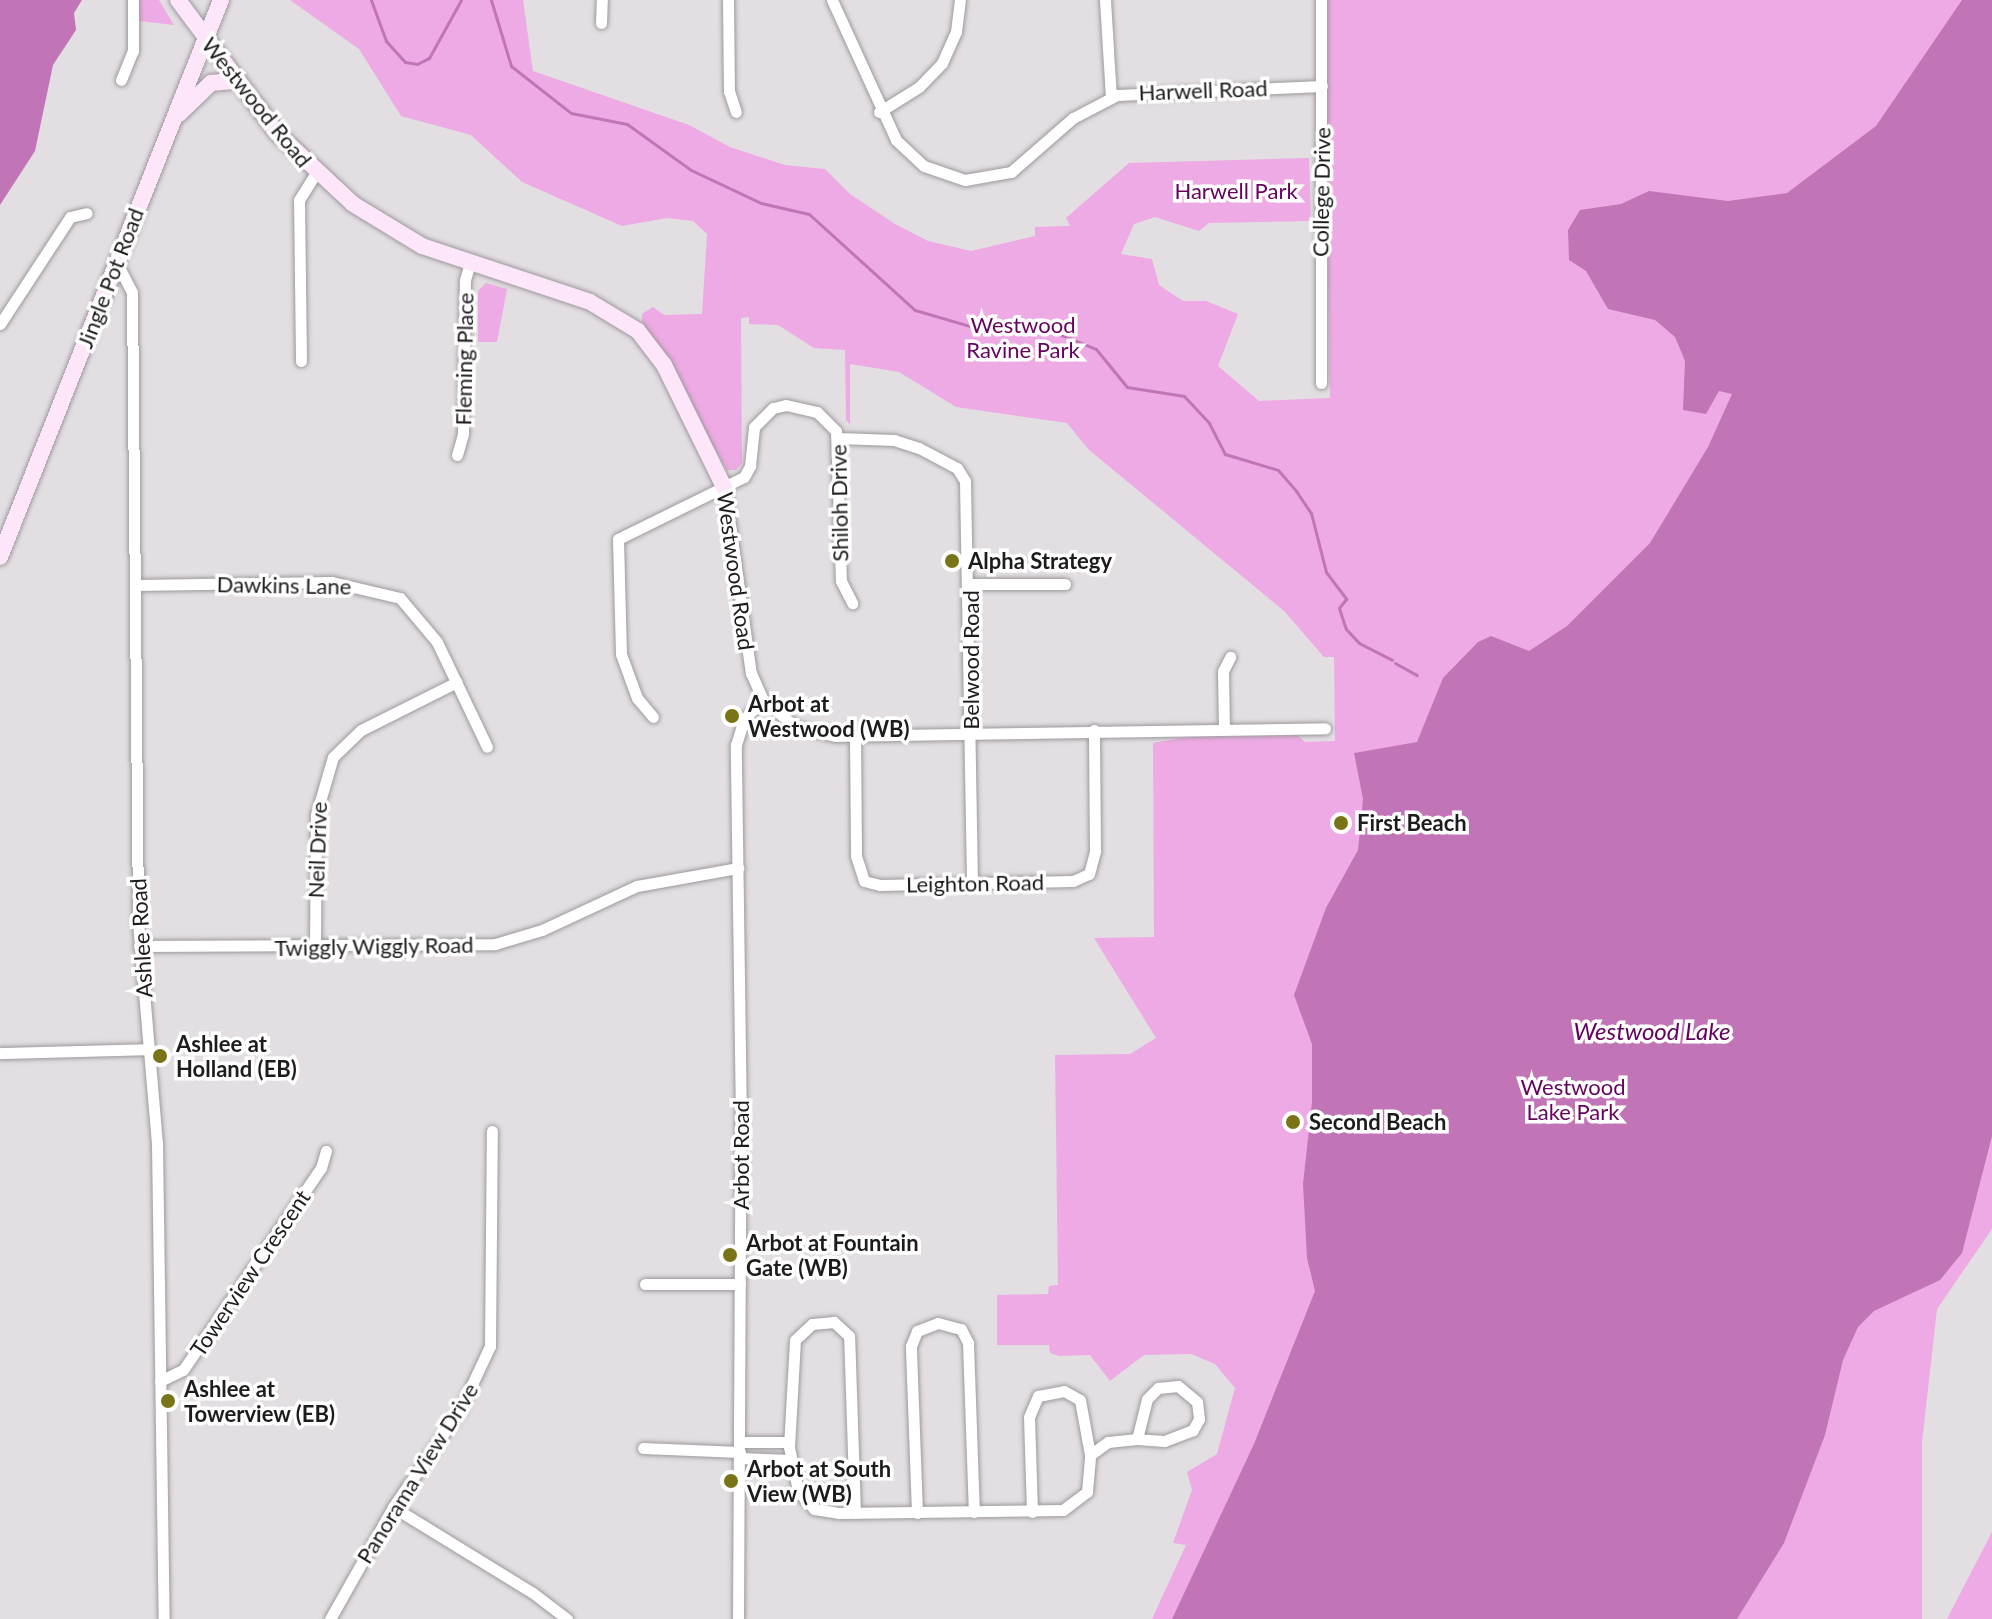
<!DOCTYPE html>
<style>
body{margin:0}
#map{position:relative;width:1992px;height:1619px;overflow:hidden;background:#e2dee2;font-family:Lato,sans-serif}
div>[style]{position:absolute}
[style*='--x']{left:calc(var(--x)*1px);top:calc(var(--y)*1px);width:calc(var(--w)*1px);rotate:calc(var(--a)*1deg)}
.green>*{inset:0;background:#eeaae4}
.water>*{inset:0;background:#c175b7}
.stream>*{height:3px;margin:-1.5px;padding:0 1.5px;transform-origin:1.5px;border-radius:1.5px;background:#c175b7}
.roads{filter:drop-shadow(0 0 2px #9d999c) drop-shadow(0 0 2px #9d999c)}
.street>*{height:11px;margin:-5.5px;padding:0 5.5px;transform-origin:5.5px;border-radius:5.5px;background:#fff}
.secondary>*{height:16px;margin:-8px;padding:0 8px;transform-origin:8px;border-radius:8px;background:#fde6fa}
.dots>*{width:22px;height:22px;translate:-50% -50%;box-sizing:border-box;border:4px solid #fff;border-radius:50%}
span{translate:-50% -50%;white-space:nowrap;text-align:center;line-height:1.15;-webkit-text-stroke:7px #fff;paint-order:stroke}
.street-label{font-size:22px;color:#1d1b1c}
.park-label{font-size:22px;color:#66035f}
.poi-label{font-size:22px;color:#1d1b1c;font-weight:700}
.left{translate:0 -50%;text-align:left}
.water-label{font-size:24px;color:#64005d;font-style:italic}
</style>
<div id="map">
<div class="green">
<i style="clip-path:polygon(139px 0,159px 0,174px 25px,139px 21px)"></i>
<i style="clip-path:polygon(290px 0,523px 0,533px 71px,689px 125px,730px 147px,785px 165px,825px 169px,850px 194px,895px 224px,928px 241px,971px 251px,1035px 236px,1035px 227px,1070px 226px,1066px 218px,1129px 163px,1309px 158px,1311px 221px,1209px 223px,1199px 231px,1155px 217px,1134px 224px,1121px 254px,1152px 259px,1159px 285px,1183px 301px,1206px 301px,1238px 314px,1218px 366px,1259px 401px,1330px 398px,1324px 0,1992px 0,1992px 1229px,1937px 1309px,1922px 1442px,1922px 1619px,1152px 1619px,1186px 1545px,1173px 1543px,1192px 1490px,1187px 1472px,1217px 1454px,1235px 1388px,1215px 1364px,1191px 1354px,1144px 1355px,1110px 1381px,1090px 1355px,1059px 1356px,1050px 1353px,1049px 1345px,997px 1345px,997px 1295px,1048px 1294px,1049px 1286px,1058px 1285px,1055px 1055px,1130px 1054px,1156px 1038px,1094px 938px,1154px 937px,1153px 743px,1187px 737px,1297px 735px,1305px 742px,1335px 741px,1334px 657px,1324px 657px,1284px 611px,1088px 449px,1067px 423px,956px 407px,899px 372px,850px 364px,850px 424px,846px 420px,845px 350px,814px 348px,778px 325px,749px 324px,749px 317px,741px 318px,742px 463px,736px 470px,727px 470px,642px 321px,642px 314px,653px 307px,664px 315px,702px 314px,707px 234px,693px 221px,667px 218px,622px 226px,522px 182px,471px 135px,401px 116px,359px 49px)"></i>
<i style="clip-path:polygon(486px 283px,507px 289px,497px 342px,478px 342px,478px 291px)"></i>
<i style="clip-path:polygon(1992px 1532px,1992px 1619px,1947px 1619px)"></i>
</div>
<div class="water">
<i style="clip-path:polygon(0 0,82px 0,74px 13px,76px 30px,53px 65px,35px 151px,0 205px)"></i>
<i style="clip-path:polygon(1962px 0,1992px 0,1992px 1136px,1962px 1253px,1940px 1280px,1874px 1311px,1858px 1327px,1843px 1360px,1825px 1435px,1784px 1543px,1737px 1619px,1172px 1619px,1254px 1444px,1315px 1291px,1307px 1258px,1303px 1184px,1312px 1102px,1312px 1044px,1294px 995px,1326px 908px,1358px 850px,1363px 799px,1354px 753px,1417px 742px,1443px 678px,1478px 642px,1491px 636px,1529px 651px,1567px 626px,1650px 543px,1708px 447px,1732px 394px,1719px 391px,1706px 414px,1683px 410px,1685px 361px,1675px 337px,1655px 320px,1608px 309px,1586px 271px,1569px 260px,1568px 230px,1580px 210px,1621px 204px,1649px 191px,1728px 201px,1787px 193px,1876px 126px)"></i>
</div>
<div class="stream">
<i style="--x:371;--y:0;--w:44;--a:69.9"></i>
<i style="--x:386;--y:41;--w:28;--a:48"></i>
<i style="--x:405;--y:62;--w:12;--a:9"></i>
<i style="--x:417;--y:64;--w:13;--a:-27"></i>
<i style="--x:429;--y:58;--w:66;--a:-61.1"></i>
<i style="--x:491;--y:0;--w:69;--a:73.1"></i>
<i style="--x:511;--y:66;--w:76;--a:38.1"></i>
<i style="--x:571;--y:113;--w:57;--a:11.1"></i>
<i style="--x:627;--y:124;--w:79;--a:35.7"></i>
<i style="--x:691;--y:170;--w:77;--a:25.2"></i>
<i style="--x:761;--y:203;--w:49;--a:12.9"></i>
<i style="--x:809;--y:214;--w:143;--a:42.2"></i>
<i style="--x:915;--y:310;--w:85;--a:16.3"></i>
<i style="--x:997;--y:334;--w:46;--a:-8.8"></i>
<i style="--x:1042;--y:327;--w:58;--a:22.2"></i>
<i style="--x:1096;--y:349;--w:49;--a:50.8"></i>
<i style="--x:1127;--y:387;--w:58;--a:9"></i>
<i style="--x:1184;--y:396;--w:37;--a:47"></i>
<i style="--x:1209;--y:423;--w:35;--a:63"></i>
<i style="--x:1225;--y:454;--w:55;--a:16.8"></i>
<i style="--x:1278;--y:470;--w:28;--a:49"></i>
<i style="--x:1296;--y:491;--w:27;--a:56"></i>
<i style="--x:1311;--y:513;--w:61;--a:75.7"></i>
<i style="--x:1326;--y:572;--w:34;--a:53"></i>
<i style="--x:1346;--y:599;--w:11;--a:128"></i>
<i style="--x:1339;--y:608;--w:22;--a:72"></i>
<i style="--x:1346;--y:629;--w:19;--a:47"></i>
<i style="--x:1359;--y:643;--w:37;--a:27"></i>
<i style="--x:1395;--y:663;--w:25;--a:29"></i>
</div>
<div class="roads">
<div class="street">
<i style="--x:728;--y:0;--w:91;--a:89.4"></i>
<i style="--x:729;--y:91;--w:22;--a:72"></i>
<i style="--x:832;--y:0;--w:154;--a:65.4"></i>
<i style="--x:896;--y:140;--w:38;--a:43"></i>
<i style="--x:924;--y:166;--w:43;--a:18.9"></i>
<i style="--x:965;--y:180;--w:47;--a:-9.9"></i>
<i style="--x:1011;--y:172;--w:82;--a:-41.1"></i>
<i style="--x:1073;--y:118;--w:50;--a:-27.6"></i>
<i style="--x:1117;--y:95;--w:205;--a:-2.5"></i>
<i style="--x:1105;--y:0;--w:97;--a:86.5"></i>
<i style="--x:601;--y:23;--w:23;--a:-88"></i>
<i style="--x:121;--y:80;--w:31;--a:-68"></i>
<i style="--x:133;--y:51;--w:51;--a:-90"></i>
<i style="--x:879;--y:112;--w:47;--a:-32"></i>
<i style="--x:919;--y:87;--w:33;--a:-46"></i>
<i style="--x:942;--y:63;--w:34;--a:-66"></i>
<i style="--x:956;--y:32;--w:32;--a:-83"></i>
<i style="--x:116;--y:261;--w:35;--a:63"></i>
<i style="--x:132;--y:292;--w:630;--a:89.45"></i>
<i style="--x:138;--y:922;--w:222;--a:85.1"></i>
<i style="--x:157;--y:1143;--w:476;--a:89.2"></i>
<i style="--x:0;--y:324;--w:128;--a:-56.8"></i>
<i style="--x:70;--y:217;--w:17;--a:-13"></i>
<i style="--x:301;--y:361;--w:161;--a:-90.7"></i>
<i style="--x:299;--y:200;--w:31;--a:-58"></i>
<i style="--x:1321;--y:383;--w:383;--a:-90"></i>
<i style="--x:838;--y:438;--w:56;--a:2"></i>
<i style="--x:894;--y:440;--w:26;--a:18"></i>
<i style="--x:919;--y:448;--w:43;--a:27.8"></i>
<i style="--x:957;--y:468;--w:15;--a:58"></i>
<i style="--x:965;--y:481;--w:402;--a:89"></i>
<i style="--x:457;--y:455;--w:22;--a:-74"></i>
<i style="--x:463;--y:434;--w:154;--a:-89.3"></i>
<i style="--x:465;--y:280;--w:18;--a:-74"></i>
<i style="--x:725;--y:489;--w:186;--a:82"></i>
<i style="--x:751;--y:673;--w:30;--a:66"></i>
<i style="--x:763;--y:700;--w:43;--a:39.3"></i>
<i style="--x:796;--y:727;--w:41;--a:12.7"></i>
<i style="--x:836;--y:736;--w:489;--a:-0.9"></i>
<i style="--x:970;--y:584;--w:95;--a:0"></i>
<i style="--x:135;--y:585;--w:197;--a:-0.9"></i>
<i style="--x:332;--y:582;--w:70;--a:13.2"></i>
<i style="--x:400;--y:598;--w:57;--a:49.9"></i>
<i style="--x:437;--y:642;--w:116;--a:64.5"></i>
<i style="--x:653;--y:717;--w:25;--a:-130"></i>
<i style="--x:637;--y:698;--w:47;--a:-110"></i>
<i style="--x:621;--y:654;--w:115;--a:-91.5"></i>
<i style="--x:618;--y:539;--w:140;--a:-26.2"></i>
<i style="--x:744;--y:477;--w:13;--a:-61"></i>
<i style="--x:750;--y:466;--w:39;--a:-84"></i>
<i style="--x:754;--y:427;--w:27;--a:-45"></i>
<i style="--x:773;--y:408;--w:13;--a:-13"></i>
<i style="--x:786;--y:405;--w:32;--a:13"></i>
<i style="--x:817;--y:412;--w:27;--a:45"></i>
<i style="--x:836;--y:431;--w:150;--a:88.1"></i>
<i style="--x:841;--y:581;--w:25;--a:63"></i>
<i style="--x:1224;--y:729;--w:58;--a:-91"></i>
<i style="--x:1223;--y:671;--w:16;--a:-63"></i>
<i style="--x:855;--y:736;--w:120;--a:89.5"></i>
<i style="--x:856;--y:856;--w:26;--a:72"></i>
<i style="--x:864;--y:881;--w:16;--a:14"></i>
<i style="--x:880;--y:885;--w:193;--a:-1.2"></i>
<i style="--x:1073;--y:881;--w:17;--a:-24"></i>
<i style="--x:1089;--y:874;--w:24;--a:-75"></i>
<i style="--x:1095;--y:851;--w:121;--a:-90.5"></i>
<i style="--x:139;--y:946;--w:356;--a:-0.3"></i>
<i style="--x:495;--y:944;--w:49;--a:-16.6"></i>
<i style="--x:542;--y:930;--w:105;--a:-24.9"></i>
<i style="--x:637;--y:886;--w:103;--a:-10.1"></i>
<i style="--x:315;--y:948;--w:133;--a:-89.6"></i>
<i style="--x:316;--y:815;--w:60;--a:-73.7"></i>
<i style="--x:333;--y:757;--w:39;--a:-44"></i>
<i style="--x:361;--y:730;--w:107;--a:-26.6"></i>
<i style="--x:0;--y:1053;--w:149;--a:-1.5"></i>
<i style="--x:645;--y:1284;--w:95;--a:0"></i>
<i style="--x:160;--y:1381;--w:25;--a:-26"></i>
<i style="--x:183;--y:1370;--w:245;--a:-55.7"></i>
<i style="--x:321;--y:1168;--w:18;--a:-74"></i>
<i style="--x:1178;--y:1386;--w:25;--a:40"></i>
<i style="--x:1197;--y:1402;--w:17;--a:83"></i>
<i style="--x:1199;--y:1419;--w:13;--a:119"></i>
<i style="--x:1193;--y:1430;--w:31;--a:159"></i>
<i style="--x:1164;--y:1441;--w:27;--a:-176"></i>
<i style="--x:1137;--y:1439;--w:41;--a:-76"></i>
<i style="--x:1147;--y:1399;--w:16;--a:-45"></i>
<i style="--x:1158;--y:1388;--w:20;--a:-6"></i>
<i style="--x:740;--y:1442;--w:49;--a:0"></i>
<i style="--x:643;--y:1448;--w:97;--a:2.4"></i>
<i style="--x:740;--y:1458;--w:51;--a:2.2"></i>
<i style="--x:393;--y:1507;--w:164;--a:31.6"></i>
<i style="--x:533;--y:1593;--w:43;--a:37.4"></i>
<i style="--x:1032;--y:1512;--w:95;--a:-91.8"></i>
<i style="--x:1029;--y:1417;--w:23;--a:-67"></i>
<i style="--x:1038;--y:1396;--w:26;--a:-11"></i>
<i style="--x:1064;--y:1391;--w:18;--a:29"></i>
<i style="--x:1080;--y:1400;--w:56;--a:79.7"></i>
<i style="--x:855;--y:1513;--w:177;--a:-91.9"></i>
<i style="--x:849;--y:1336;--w:21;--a:-137"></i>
<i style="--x:834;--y:1322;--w:22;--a:175"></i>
<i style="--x:812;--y:1324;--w:23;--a:137"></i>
<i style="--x:795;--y:1340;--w:107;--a:93.2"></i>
<i style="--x:789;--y:1447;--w:45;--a:78.4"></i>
<i style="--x:798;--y:1491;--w:24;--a:48"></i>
<i style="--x:814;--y:1509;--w:26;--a:9"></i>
<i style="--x:840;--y:1513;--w:223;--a:-0.8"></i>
<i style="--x:1063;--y:1510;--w:30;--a:-37"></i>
<i style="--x:1087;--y:1492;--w:37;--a:-85"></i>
<i style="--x:1090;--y:1455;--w:22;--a:-36"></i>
<i style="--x:1108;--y:1442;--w:29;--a:-6"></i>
<i style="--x:917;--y:1513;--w:167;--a:-92.1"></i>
<i style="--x:911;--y:1346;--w:16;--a:-68"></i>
<i style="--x:917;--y:1331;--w:22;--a:-21"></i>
<i style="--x:938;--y:1323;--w:24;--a:15"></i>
<i style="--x:961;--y:1329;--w:16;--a:63"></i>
<i style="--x:968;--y:1343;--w:169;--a:88"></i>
<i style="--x:330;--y:1619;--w:129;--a:-60.6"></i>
<i style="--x:393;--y:1507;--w:118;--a:-55.4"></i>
<i style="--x:460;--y:1410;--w:71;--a:-64.9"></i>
<i style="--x:490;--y:1346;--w:215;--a:-89.5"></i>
<i style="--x:738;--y:1619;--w:497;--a:-89.7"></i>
<i style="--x:741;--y:1122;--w:377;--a:-90.8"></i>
<i style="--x:736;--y:745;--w:27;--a:-73"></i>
<i style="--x:744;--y:719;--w:27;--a:-45"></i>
</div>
<div class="secondary">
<i style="--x:178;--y:0;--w:167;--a:53.3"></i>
<i style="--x:278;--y:134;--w:103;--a:43"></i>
<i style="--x:353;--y:204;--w:81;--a:31.3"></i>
<i style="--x:422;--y:246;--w:177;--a:18.4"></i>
<i style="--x:590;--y:302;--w:56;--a:31.1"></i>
<i style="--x:638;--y:331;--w:43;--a:52.6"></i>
<i style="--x:664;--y:365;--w:138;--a:63.8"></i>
<i style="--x:179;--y:114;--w:45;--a:-44.1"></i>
<i style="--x:211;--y:83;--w:25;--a:-5"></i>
<i style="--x:0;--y:557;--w:599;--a:-68.36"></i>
</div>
</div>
<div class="dots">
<i style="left:952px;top:561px;background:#787417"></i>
<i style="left:732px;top:716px;background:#787417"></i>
<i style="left:1341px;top:823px;background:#787417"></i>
<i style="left:160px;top:1056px;background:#787417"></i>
<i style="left:1293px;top:1122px;background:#787417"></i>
<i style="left:730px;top:1255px;background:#787417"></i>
<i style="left:168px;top:1401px;background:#787417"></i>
<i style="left:731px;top:1481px;background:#787417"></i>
</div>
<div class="street-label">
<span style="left:1203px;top:90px;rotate:-2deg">Harwell Road</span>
<span style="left:257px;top:102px;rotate:51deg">Westwood Road</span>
<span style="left:1321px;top:192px;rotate:-89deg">College Drive</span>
<span style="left:110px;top:278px;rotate:-69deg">Jingle Pot Road</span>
<span style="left:464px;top:359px;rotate:-89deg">Fleming Place</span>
<span style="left:839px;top:503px;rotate:-91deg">Shiloh Drive</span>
<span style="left:736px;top:571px;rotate:82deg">Westwood Road</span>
<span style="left:284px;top:585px;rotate:1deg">Dawkins Lane</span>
<span style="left:971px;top:660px;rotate:-90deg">Belwood Road</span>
<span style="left:317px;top:850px;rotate:-88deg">Neil Drive</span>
<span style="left:975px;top:883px;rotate:-1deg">Leighton Road</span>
<span style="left:141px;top:938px;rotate:-93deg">Ashlee Road</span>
<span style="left:374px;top:946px;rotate:-1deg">Twiggly Wiggly Road</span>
<span style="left:741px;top:1155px;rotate:-90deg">Arbot Road</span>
<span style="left:250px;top:1273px;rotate:-56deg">Towerview Crescent</span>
<span style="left:417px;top:1473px;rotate:-58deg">Panorama View Drive</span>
</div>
<div class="park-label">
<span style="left:1236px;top:191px">Harwell Park</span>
<span style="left:1023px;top:337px">Westwood<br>Ravine Park</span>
<span style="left:1573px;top:1099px">Westwood<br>Lake Park</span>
</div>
<div class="poi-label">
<span class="left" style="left:968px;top:561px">Alpha Strategy</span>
<span class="left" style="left:748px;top:716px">Arbot at<br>Westwood (WB)</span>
<span class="left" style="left:1357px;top:823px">First Beach</span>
<span class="left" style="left:176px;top:1056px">Ashlee at<br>Holland (EB)</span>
<span class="left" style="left:1309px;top:1122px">Second Beach</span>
<span class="left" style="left:746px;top:1255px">Arbot at Fountain<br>Gate (WB)</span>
<span class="left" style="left:184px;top:1401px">Ashlee at<br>Towerview (EB)</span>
<span class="left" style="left:747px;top:1481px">Arbot at South<br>View (WB)</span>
</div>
<div class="water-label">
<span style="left:1652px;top:1031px">Westwood Lake</span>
</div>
</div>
